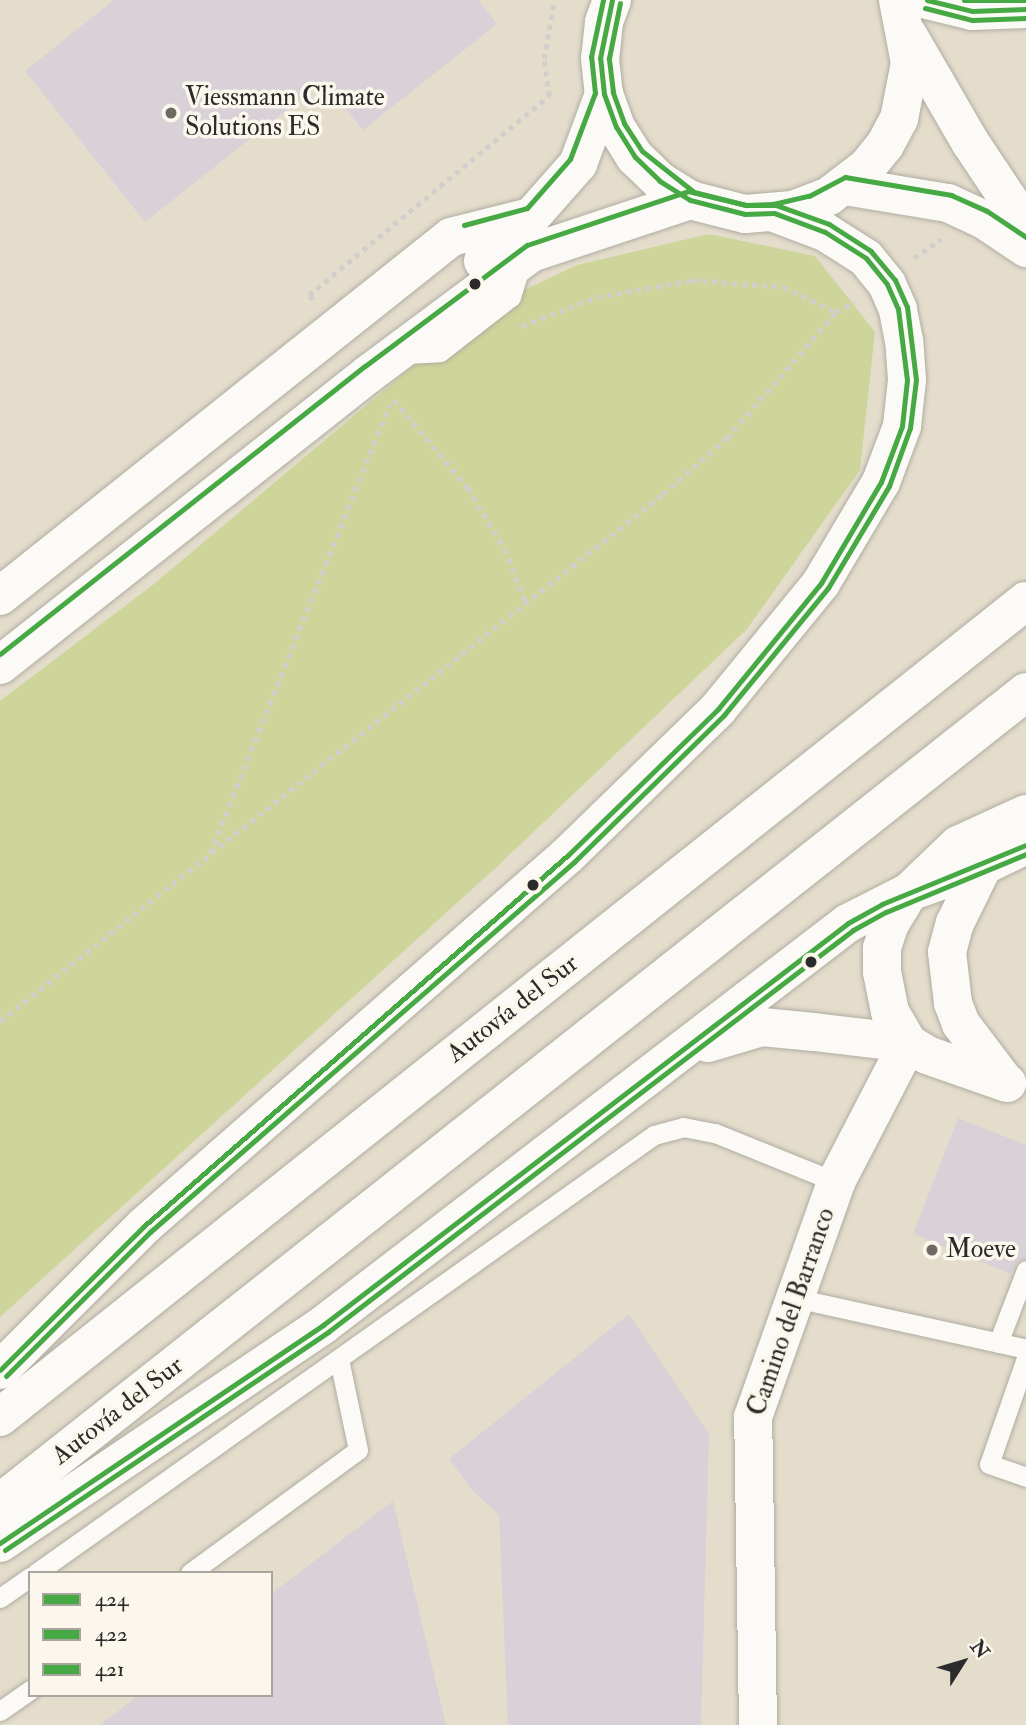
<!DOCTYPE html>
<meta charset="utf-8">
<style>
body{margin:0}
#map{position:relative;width:1026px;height:1725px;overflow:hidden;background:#e4ddcc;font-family:"IM FELL Double Pica",serif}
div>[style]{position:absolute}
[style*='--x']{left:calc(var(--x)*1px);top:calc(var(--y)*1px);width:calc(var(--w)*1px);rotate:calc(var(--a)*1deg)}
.green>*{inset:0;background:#ced59b}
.building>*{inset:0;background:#d8d1d8}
.path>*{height:4.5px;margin-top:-2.25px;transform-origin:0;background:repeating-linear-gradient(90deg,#d1cfcb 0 5px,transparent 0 10px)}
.roads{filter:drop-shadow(0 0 2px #b0aca1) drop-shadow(0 0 2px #b0aca1)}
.lane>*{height:19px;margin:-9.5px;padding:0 9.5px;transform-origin:9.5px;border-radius:9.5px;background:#fbfaf7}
.street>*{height:38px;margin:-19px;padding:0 19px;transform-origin:19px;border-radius:19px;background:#fbfaf7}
.secondary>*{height:38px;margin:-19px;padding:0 19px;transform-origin:19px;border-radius:19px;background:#fbfaf7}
.highway>*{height:38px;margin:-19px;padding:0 19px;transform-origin:19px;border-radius:19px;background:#fbfaf7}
.bus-1>*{height:5px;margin:-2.5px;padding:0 2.5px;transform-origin:2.5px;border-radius:2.5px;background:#47a944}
.bus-2>*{height:5px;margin:-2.5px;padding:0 2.5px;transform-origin:2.5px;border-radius:2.5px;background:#47a944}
.bus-3>*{height:5px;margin:-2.5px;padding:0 2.5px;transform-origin:2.5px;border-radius:2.5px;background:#47a944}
.dots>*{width:19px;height:19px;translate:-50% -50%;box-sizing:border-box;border:4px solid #fbf7ec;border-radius:50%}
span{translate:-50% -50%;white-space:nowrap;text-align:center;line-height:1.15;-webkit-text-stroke:7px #fbf7ec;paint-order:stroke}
.poi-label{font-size:26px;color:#2b2b2b}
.left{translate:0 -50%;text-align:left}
.street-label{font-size:26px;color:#2b2b2b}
.legend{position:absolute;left:28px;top:1571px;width:245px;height:126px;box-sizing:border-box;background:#fbf7ec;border:2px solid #a8a59f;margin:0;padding:9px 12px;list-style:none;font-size:21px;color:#2b2b2b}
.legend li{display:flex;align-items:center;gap:14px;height:35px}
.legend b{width:35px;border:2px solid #a8a59f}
.north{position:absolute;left:928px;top:1627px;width:70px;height:70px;-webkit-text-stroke:5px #fbf7ec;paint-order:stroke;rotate:53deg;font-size:19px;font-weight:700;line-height:28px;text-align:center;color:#2b2b2b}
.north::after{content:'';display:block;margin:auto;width:24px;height:32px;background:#2b2b2b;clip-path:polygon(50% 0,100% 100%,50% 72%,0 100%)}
</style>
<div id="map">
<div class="green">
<i style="clip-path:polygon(709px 234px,815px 256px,875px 332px,860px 470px,747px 629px,501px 863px,0 1317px,0 701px,154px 584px,476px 313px,577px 265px)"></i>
</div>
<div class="building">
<i style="clip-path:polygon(114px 0,478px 0,497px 24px,363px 130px,323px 81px,145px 222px,25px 71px)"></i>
<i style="clip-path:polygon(958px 1118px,1026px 1145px,1026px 1258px,1018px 1261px,1011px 1274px,913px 1234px)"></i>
<i style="clip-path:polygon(629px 1314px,709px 1434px,701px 1725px,508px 1725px,499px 1515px,472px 1490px,449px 1459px)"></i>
<i style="clip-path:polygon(393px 1501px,446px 1725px,100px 1725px,139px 1695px,271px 1695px,271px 1594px)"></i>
</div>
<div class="path">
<i style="--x:914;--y:258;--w:33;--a:-35"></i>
<i style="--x:313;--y:300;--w:6;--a:-129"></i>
<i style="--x:309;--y:295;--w:312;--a:-39.7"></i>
<i style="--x:549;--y:96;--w:37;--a:-98"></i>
<i style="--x:544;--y:59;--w:60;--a:-80.4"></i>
<i style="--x:522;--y:326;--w:80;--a:-21.1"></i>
<i style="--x:597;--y:297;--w:97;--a:-10.1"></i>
<i style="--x:692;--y:280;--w:92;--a:4.4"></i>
<i style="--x:784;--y:287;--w:58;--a:25.7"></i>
<i style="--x:836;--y:312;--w:21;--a:-28"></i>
<i style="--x:394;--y:400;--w:115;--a:49.9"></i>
<i style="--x:468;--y:488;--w:71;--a:58.8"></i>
<i style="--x:505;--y:549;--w:58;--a:68.7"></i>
<i style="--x:210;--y:853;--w:482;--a:-68.2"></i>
<i style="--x:0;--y:1021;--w:847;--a:-38.48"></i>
<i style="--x:663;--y:494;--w:85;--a:-41.2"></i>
<i style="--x:727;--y:438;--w:167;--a:-49.1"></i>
</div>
<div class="roads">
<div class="lane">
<i style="--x:405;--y:354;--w:35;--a:-3"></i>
<i style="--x:440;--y:352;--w:90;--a:-37.8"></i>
<i style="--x:511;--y:297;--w:30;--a:-73"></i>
<i style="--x:795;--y:1298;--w:237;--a:12.4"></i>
<i style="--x:998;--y:1343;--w:78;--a:-69"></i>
<i style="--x:1026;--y:1358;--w:112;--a:109.2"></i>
<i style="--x:989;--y:1464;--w:39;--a:19"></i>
<i style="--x:36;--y:1573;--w:757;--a:-35.33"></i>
<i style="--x:654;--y:1135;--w:30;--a:-15"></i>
<i style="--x:683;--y:1127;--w:33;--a:11"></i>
<i style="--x:715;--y:1133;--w:131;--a:22"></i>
<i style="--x:190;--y:1573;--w:208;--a:-36.2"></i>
<i style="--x:358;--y:1450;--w:93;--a:-101.8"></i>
<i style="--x:0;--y:1598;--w:37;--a:-35"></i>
<i style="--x:0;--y:1711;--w:37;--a:-35"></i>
</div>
<div class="street">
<i style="--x:908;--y:35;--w:124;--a:59.9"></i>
<i style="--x:970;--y:142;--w:101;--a:56.3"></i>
<i style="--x:845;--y:186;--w:104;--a:9.4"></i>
<i style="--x:948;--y:203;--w:38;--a:25"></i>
<i style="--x:983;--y:219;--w:52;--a:34"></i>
<i style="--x:814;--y:1032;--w:95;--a:6.7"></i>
<i style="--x:908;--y:1043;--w:22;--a:32"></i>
<i style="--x:927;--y:1055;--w:85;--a:19.3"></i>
<i style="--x:908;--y:1043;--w:36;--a:-120"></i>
<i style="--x:890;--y:1012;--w:41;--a:-101.3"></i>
<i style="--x:882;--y:972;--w:24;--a:-90"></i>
<i style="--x:882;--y:948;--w:25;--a:-72"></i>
<i style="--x:890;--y:924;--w:37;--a:-59"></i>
<i style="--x:909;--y:892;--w:68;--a:-43.8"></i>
<i style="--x:958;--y:845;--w:75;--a:-24.5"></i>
<i style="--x:1005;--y:1082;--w:73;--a:-127.2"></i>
<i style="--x:961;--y:1024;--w:22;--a:-111"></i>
<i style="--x:953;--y:1003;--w:51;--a:-96.7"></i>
<i style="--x:947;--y:952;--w:30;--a:-75"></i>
<i style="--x:955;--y:923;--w:64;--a:-63.8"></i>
<i style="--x:983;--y:866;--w:48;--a:-26"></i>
<i style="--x:758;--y:1725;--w:308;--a:-90.9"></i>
<i style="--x:753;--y:1417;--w:249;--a:-70.5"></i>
<i style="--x:836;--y:1182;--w:157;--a:-62.6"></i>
</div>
<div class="secondary">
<i style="--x:612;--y:0;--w:23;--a:110"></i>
<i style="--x:604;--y:22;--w:36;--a:96"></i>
<i style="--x:600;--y:58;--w:36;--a:84"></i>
<i style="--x:604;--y:94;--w:35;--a:70"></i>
<i style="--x:616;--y:127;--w:36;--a:58"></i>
<i style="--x:635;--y:157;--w:35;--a:44"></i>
<i style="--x:660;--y:181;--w:36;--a:32"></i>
<i style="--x:690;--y:200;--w:57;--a:14.3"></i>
<i style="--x:745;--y:214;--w:48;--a:-4.8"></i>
<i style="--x:793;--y:210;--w:39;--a:-21"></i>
<i style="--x:829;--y:196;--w:48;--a:-37.3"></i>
<i style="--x:867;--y:167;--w:28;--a:-51"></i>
<i style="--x:885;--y:145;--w:30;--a:-62"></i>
<i style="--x:899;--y:119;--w:57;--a:-78.9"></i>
<i style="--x:910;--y:63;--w:64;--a:-100.8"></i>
<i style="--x:483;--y:261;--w:34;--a:-37"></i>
<i style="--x:510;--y:241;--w:103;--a:-48.6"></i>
<i style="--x:578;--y:164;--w:75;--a:-69.6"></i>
<i style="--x:0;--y:596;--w:576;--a:-38.52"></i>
<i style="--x:451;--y:237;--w:81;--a:-14.2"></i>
<i style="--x:0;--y:665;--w:471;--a:-38.3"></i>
<i style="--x:370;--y:373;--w:201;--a:-36.7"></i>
<i style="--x:531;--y:253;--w:168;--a:-18.4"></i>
</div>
<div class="highway">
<i style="--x:927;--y:0;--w:46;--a:13.7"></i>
<i style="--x:972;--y:11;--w:54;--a:-2.1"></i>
<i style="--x:708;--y:1043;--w:56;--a:-16.5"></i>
<i style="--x:762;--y:1027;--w:52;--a:5.5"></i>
<i style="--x:0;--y:1370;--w:204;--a:-45"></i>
<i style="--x:144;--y:1226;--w:563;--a:-41.19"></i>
<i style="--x:568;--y:855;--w:209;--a:-44.2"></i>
<i style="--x:718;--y:709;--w:163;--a:-50.7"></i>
<i style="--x:821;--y:583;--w:117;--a:-59.3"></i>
<i style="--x:881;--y:482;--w:60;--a:-69.4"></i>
<i style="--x:902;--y:426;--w:46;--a:-83.8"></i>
<i style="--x:907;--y:380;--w:39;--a:-94"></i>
<i style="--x:904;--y:341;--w:33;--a:-101"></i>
<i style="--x:898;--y:309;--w:27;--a:-114"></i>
<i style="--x:887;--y:284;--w:33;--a:-129"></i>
<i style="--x:866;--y:258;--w:49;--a:-147.6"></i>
<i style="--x:825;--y:232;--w:54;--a:-159.6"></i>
<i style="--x:0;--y:1417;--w:1311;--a:-38.5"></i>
<i style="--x:0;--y:1503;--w:1308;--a:-38.32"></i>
<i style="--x:0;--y:1543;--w:390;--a:-34"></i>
<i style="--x:323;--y:1325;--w:661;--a:-37.44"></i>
<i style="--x:848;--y:923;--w:68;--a:-26.9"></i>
<i style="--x:909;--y:892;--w:78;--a:-19.4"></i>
</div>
</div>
<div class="bus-1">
<i style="--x:927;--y:0;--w:46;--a:13.7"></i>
<i style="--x:972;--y:11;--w:54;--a:-2.1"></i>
<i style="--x:0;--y:1370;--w:204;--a:-45"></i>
<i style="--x:144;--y:1226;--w:563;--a:-41.19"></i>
<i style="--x:568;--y:855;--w:209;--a:-44.2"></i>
<i style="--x:718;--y:709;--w:163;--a:-50.7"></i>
<i style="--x:821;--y:583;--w:117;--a:-59.3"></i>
<i style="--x:881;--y:482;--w:60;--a:-69.4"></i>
<i style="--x:902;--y:426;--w:46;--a:-83.8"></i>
<i style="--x:907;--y:380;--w:72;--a:-97.2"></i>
<i style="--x:898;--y:309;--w:27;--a:-114"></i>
<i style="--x:887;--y:284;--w:33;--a:-129"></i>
<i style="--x:866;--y:258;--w:49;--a:-147.6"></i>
<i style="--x:825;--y:232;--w:54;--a:-159.6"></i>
<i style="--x:774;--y:213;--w:29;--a:178"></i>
<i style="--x:745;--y:214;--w:57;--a:-165.7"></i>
<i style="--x:690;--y:200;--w:36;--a:-148"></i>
<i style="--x:660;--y:181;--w:35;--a:-136"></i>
<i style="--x:635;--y:157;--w:36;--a:-122"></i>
<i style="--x:616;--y:127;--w:35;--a:-110"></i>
<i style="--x:604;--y:94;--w:36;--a:-96"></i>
<i style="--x:600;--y:58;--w:59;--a:-78.3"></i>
<i style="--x:0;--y:1543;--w:390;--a:-34"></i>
<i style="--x:323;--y:1325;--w:661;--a:-37.44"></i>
<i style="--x:848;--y:923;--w:39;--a:-29"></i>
<i style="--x:882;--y:904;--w:156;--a:-22.3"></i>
</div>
<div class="bus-2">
<i style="--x:925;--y:8;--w:49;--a:14.3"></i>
<i style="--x:972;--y:20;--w:54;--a:-2.1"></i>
<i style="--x:6;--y:1376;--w:204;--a:-45"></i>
<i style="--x:150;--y:1232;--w:563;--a:-41.11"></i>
<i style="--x:574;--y:862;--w:210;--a:-44.4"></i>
<i style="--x:724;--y:715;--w:164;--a:-50.7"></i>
<i style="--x:828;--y:588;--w:119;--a:-59.1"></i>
<i style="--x:889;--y:486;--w:62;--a:-70.1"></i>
<i style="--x:910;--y:428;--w:48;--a:-82.9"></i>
<i style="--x:916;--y:380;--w:74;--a:-97"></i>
<i style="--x:907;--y:307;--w:30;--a:-114"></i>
<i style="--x:895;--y:280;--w:38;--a:-130"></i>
<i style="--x:871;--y:251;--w:50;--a:-147.3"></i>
<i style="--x:829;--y:224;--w:56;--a:-160.3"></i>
<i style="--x:776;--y:205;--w:30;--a:180"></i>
<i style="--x:746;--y:205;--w:54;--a:-166"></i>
<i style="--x:694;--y:192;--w:66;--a:-141.7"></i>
<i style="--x:642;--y:151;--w:33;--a:-123"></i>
<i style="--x:624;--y:123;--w:33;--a:-110"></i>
<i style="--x:613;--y:92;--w:34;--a:-97"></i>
<i style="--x:609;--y:58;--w:56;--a:-78.7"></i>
<i style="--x:5;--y:1550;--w:390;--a:-34"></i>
<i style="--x:328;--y:1332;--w:661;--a:-37.44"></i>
<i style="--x:853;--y:930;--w:38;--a:-29"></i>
<i style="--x:886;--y:912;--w:152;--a:-22.5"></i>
</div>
<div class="bus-3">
<i style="--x:964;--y:0;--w:62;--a:0"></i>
<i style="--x:464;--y:225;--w:65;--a:-15.1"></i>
<i style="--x:527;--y:208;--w:65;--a:-48.7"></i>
<i style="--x:570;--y:159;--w:71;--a:-69.3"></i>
<i style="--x:595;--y:93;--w:36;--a:-96"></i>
<i style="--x:591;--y:57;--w:58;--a:-78.1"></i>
<i style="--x:0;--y:654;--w:465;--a:-38.3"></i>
<i style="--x:365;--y:366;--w:202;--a:-36.8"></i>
<i style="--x:527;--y:245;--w:170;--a:-18.5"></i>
<i style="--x:688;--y:191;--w:60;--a:13.6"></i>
<i style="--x:746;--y:205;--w:27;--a:-2"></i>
<i style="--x:773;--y:204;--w:37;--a:-13"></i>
<i style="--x:809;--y:196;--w:41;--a:-27.8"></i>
<i style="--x:845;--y:177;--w:108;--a:9.6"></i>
<i style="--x:951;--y:195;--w:39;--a:24"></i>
<i style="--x:987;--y:211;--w:47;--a:33.7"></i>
</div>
<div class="dots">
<i style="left:171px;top:113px;background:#6c6963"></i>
<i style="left:475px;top:284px;background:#2b2b2b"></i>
<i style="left:533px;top:885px;background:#2b2b2b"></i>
<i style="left:811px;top:962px;background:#2b2b2b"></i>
<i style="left:932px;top:1250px;background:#6c6963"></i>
</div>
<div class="poi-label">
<span class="left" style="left:185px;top:113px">Viessmann Climate<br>Solutions ES</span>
<span class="left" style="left:946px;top:1250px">Moeve</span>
</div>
<div class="street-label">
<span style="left:513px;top:1009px;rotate:-38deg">Autovía del Sur</span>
<span style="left:792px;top:1312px;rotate:-71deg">Camino del Barranco</span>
<span style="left:118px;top:1411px;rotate:-38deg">Autovía del Sur</span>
</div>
<ul class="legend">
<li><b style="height:9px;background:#47a944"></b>424</li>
<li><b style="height:9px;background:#47a944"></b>422</li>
<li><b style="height:9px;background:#47a944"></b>421</li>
</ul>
<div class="north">N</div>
</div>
